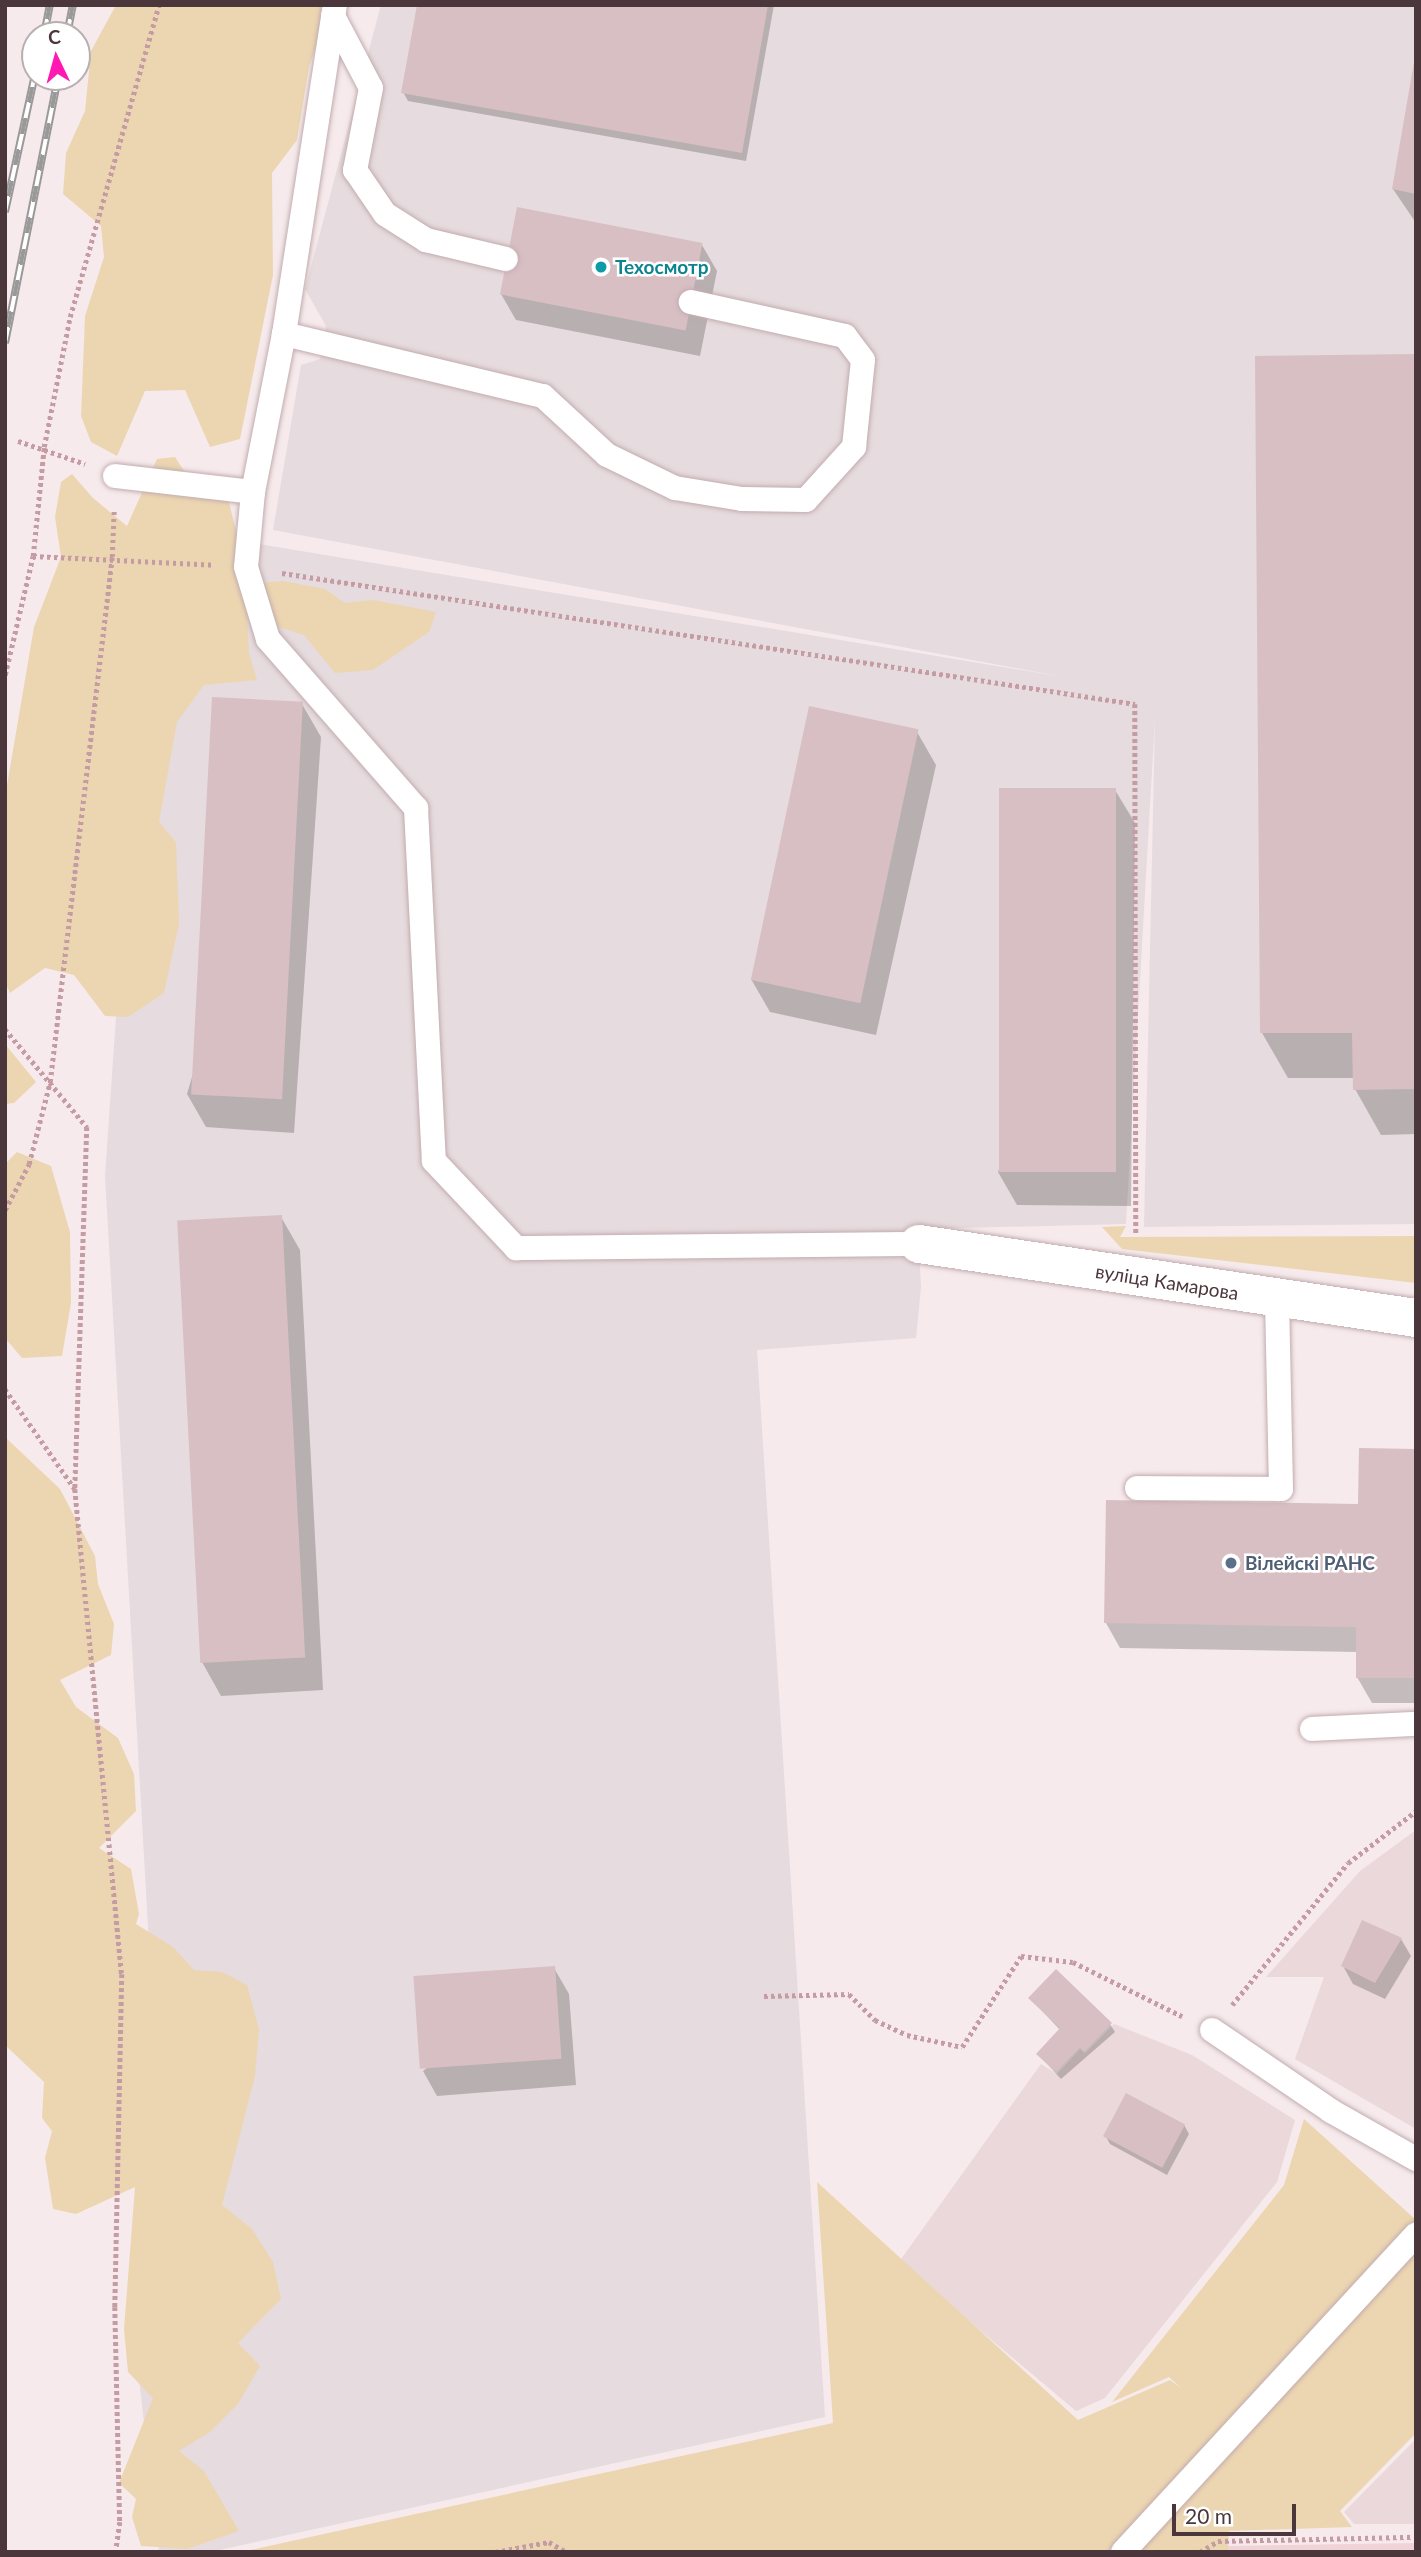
<!DOCTYPE html>
<meta charset="utf-8">
<style>
body{margin:0}
#map{position:relative;width:1421px;height:2557px;overflow:hidden;background:#f6eaec;font-family:Lato,sans-serif}
div>[style]{position:absolute}
[style*='--x']{left:calc(var(--x)*1px);top:calc(var(--y)*1px);width:calc(var(--w)*1px);rotate:calc(var(--a)*1deg)}
.residential>*{inset:0;background:#ead8da}
.industrial>*{inset:0;background:#e6dbde}
.education>*{inset:0;background:#f0d3d6}
.green>*{inset:0;background:#ecd6b1}
.shadow>*{inset:0;background:#0003}
.building>*{inset:0;background:#d8bfc4;transform-origin:0 0}
.path>*{height:4.5px;margin-top:-2.25px;transform-origin:0;background:repeating-linear-gradient(90deg,#c59ca3 0 3.5px,transparent 0 7px)}
.roads{filter:drop-shadow(0 0 2px #c2acaf) drop-shadow(0 0 2px #c2acaf)}
.service>*{height:24px;margin:-12px;padding:0 12px;transform-origin:12px;border-radius:12px;background:#fff}
.minor>*{height:38px;margin:-19px;padding:0 19px;transform-origin:19px;border-radius:19px;background:#fff}
.rail>*{height:8px;margin-top:-4px;transform-origin:0;background:repeating-linear-gradient(90deg,#fff 0 16px,#999 0 32px);box-sizing:border-box;border-block:2px solid #999}
.dots>*{width:19px;height:19px;translate:-50% -50%;box-sizing:border-box;border:4px solid #fff;border-radius:50%}
span{translate:-50% -50%;white-space:nowrap;text-align:center;line-height:1.15;-webkit-text-stroke:5px #fff;paint-order:stroke}
.culture-label{font-size:19px;color:#0d838f;font-weight:700}
.left{translate:0 -50%;text-align:left}
.street-label{font-size:19px;color:#4b373b}
.service-label{font-size:19px;color:#4e5e75;font-weight:700}
.frame{position:absolute;inset:0;border:7px solid #4b373b;pointer-events:none}
.north{position:absolute;left:21px;top:21px;width:70px;height:70px;box-sizing:border-box;background:#fff;border:2px solid #b7afb1;border-radius:50%;rotate:355deg;font-size:19px;font-weight:700;line-height:28px;text-align:center;color:#4b373b}
.north::after{content:'';display:block;margin:auto;width:24px;height:32px;background:#ff18b2;clip-path:polygon(50% 0,100% 100%,50% 72%,0 100%)}
.scale{position:absolute;left:1172px;top:2504px;width:124px;height:32px;box-sizing:border-box;border:4px solid #4b373b;border-top:0;padding-left:9px;font-size:21px;line-height:24px;white-space:nowrap;color:#4b373b;-webkit-text-stroke:5px #fff;paint-order:stroke}
</style>
<div id="map">
<div class="residential">
<i style="clip-path:polygon(1416px 1830px,1416px 2129px,1295px 2059px,1324px 1977px,1266px 1977px,1360px 1871px)"></i>
<i style="clip-path:polygon(1114px 2024px,1192px 2055px,1295px 2120px,1277px 2182px,1105px 2398px,1076px 2411px,899px 2262px,1041px 2064px,1057px 2074px,1080px 2049px,1085px 2053px)"></i>
<i style="clip-path:polygon(1416px 2439px,1416px 2524px,1354px 2524px,1344px 2512px)"></i>
</div>
<div class="industrial">
<i style="clip-path:polygon(381px 5px,1416px 5px,1416px 1224px,1144px 1227px,1155px 719px,1126px 1224px,918px 1229px,921px 1287px,916px 1338px,757px 1350px,825px 2417px,210px 2552px,159px 2552px,136px 2353px,160px 2135px,105px 1176px,150px 526px,1064px 677px,273px 530px,301px 365px,320px 359px,326px 326px,305px 289px)"></i>
</div>
<div class="education">
<i style="clip-path:polygon(1416px 2543px,1416px 2552px,1228px 2552px,1228px 2546px)"></i>
</div>
<div class="green">
<i style="clip-path:polygon(116px 5px,321px 5px,321px 32px,309px 67px,297px 140px,272px 173px,273px 275px,240px 439px,210px 447px,185px 390px,145px 391px,117px 456px,91px 442px,81px 416px,85px 316px,104px 257px,101px 226px,63px 194px,66px 153px,85px 111px,91px 51px)"></i>
<i style="clip-path:polygon(175px 457px,193px 485px,227px 494px,249px 584px,283px 581px,325px 589px,345px 603px,373px 600px,436px 612px,429px 632px,373px 670px,335px 673px,304px 635px,247px 617px,249px 653px,257px 680px,204px 685px,177px 722px,159px 822px,176px 842px,179px 924px,164px 993px,128px 1017px,105px 1016px,74px 975px,45px 968px,10px 993px,5px 982px,5px 797px,34px 627px,61px 557px,55px 517px,61px 482px,72px 474px,93px 498px,127px 526px,157px 459px)"></i>
<i style="clip-path:polygon(5px 1044px,36px 1082px,14px 1103px,5px 1104px)"></i>
<i style="clip-path:polygon(17px 1152px,51px 1166px,70px 1232px,71px 1303px,62px 1356px,22px 1358px,5px 1338px,5px 1164px)"></i>
<i style="clip-path:polygon(1126px 1226px,1120px 1237px,1416px 1236px,1416px 1283px,1122px 1249px,1102px 1227px)"></i>
<i style="clip-path:polygon(5px 1437px,60px 1489px,95px 1556px,98px 1584px,114px 1624px,111px 1655px,60px 1680px,76px 1707px,118px 1738px,134px 1774px,136px 1811px,99px 1848px,131px 1869px,139px 1914px,136px 1924px,173px 1947px,194px 1970px,222px 1972px,247px 1985px,259px 2029px,255px 2076px,222px 2205px,252px 2229px,273px 2262px,281px 2299px,238px 2343px,260px 2366px,238px 2404px,210px 2432px,179px 2451px,204px 2471px,239px 2531px,187px 2549px,141px 2546px,132px 2517px,136px 2499px,119px 2483px,153px 2398px,128px 2372px,124px 2329px,135px 2187px,76px 2214px,53px 2209px,45px 2158px,52px 2131px,42px 2118px,44px 2082px,5px 2045px)"></i>
<i style="clip-path:polygon(1304px 2119px,1416px 2220px,1416px 2433px,1340px 2511px,1352px 2527px,1229px 2531px,1228px 2552px,241px 2552px,833px 2423px,817px 2182px,1078px 2420px,1170px 2380px,1181px 2388px,1169px 2377px,1112px 2402px,1284px 2185px)"></i>
</div>
<div class="shadow">
<i style="clip-path:polygon(418px 5px,774px 5px,746px 161px,408px 101px,403px 92px)"></i>
<i style="clip-path:polygon(1416px 64px,1416px 223px,1393px 189px)"></i>
<i style="clip-path:polygon(702px 245px,717px 271px,700px 356px,516px 320px,501px 294px)"></i>
<i style="clip-path:polygon(1416px 356px,1416px 1134px,1381px 1135px,1355px 1089px,1355px 1078px,1288px 1078px,1262px 1033px)"></i>
<i style="clip-path:polygon(302px 704px,321px 737px,294px 1133px,206px 1127px,187px 1094px)"></i>
<i style="clip-path:polygon(917px 732px,936px 765px,876px 1035px,770px 1012px,751px 979px)"></i>
<i style="clip-path:polygon(1115px 790px,1135px 823px,1131px 1206px,1017px 1205px,998px 1172px)"></i>
<i style="clip-path:polygon(281px 1217px,300px 1250px,323px 1690px,221px 1696px,202px 1662px)"></i>
<i style="clip-path:polygon(1416px 1451px,1416px 1703px,1372px 1703px,1357px 1677px,1358px 1652px,1120px 1648px,1106px 1623px,1360px 1505px)"></i>
<i style="clip-path:polygon(1401px 1939px,1411px 1956px,1385px 1999px,1353px 1984px,1343px 1966px)"></i>
<i style="clip-path:polygon(554px 1968px,569px 1994px,576px 2085px,437px 2096px,423px 2071px)"></i>
<i style="clip-path:polygon(1030px 1998px,1110px 2024px,1115px 2032px,1061px 2079px,1038px 2054px,1060px 2030px)"></i>
<i style="clip-path:polygon(1184px 2125px,1189px 2134px,1167px 2175px,1110px 2144px,1105px 2135px)"></i>
</div>
<div class="building">
<i style="clip-path:polygon(417px 5px,768px 5px,742px 153px,401px 93px)"></i>
<i style="clip-path:polygon(1414px 62px,1416px 62px,1416px 194px,1392px 189px)"></i>
<i style="left:517px;top:207px;width:189px;height:89px;rotate:11deg"></i>
<i style="clip-path:polygon(1416px 354px,1416px 1089px,1353px 1090px,1352px 1033px,1260px 1033px,1255px 356px)"></i>
<i style="left:212px;top:697px;width:91px;height:398px;rotate:3deg"></i>
<i style="left:809px;top:706px;width:112px;height:280px;rotate:12deg"></i>
<i style="left:999px;top:788px;width:117px;height:384px"></i>
<i style="left:282px;top:1215px;width:443px;height:105px;rotate:87deg"></i>
<i style="clip-path:polygon(1359px 1448px,1416px 1449px,1416px 1678px,1356px 1678px,1356px 1627px,1104px 1623px,1106px 1500px,1358px 1504px)"></i>
<i style="clip-path:polygon(1362px 1920px,1402px 1938px,1375px 1983px,1341px 1966px)"></i>
<i style="left:555px;top:1966px;width:93px;height:142px;rotate:86deg"></i>
<i style="clip-path:polygon(1056px 1969px,1112px 2023px,1084px 2052px,1080px 2047px,1056px 2072px,1036px 2054px,1060px 2028px,1028px 1998px)"></i>
<i style="left:1126px;top:2093px;width:67px;height:49px;rotate:28deg"></i>
</div>
<div class="path">
<i style="--x:18;--y:441;--w:71;--a:18.9"></i>
<i style="--x:33;--y:556;--w:181;--a:2.8"></i>
<i style="--x:282;--y:573;--w:863;--a:8.73"></i>
<i style="--x:1135;--y:704;--w:530;--a:89.89"></i>
<i style="--x:5;--y:675;--w:122;--a:-76.8"></i>
<i style="--x:33;--y:556;--w:110;--a:-84.2"></i>
<i style="--x:44;--y:447;--w:133;--a:-78.7"></i>
<i style="--x:70;--y:317;--w:324;--a:-74.1"></i>
<i style="--x:5;--y:1029;--w:128;--a:50.1"></i>
<i style="--x:87;--y:1127;--w:362;--a:91.9"></i>
<i style="--x:75;--y:1489;--w:487;--a:84.5"></i>
<i style="--x:122;--y:1974;--w:333;--a:91.2"></i>
<i style="--x:115;--y:2307;--w:215;--a:88.7"></i>
<i style="--x:120;--y:2522;--w:30;--a:98"></i>
<i style="--x:5;--y:1210;--w:52;--a:-62.4"></i>
<i style="--x:29;--y:1164;--w:85;--a:-75.6"></i>
<i style="--x:50;--y:1082;--w:529;--a:-83.26"></i>
<i style="--x:112;--y:557;--w:48;--a:-87.6"></i>
<i style="--x:5;--y:1389;--w:122;--a:55"></i>
<i style="--x:764;--y:1996;--w:85;--a:-1.3"></i>
<i style="--x:849;--y:1994;--w:37;--a:45"></i>
<i style="--x:875;--y:2020;--w:35;--a:25"></i>
<i style="--x:907;--y:2035;--w:56;--a:12.3"></i>
<i style="--x:962;--y:2047;--w:108;--a:-57"></i>
<i style="--x:1021;--y:1956;--w:52;--a:6.6"></i>
<i style="--x:1073;--y:1962;--w:122;--a:26.4"></i>
<i style="--x:1232;--y:2005;--w:183;--a:-50.8"></i>
<i style="--x:1348;--y:1863;--w:86;--a:-37.4"></i>
<i style="--x:495;--y:2552;--w:55;--a:-10.5"></i>
<i style="--x:549;--y:2542;--w:20;--a:30"></i>
<i style="--x:1200;--y:2552;--w:21;--a:-31"></i>
<i style="--x:1218;--y:2541;--w:198;--a:-1.2"></i>
</div>
<div class="roads">
<div class="service">
<i style="--x:333;--y:16;--w:81;--a:62.2"></i>
<i style="--x:371;--y:88;--w:84;--a:101"></i>
<i style="--x:355;--y:170;--w:53;--a:55.7"></i>
<i style="--x:385;--y:214;--w:49;--a:32.4"></i>
<i style="--x:426;--y:240;--w:82;--a:13.4"></i>
<i style="--x:284;--y:334;--w:266;--a:13.5"></i>
<i style="--x:543;--y:396;--w:87;--a:42.7"></i>
<i style="--x:607;--y:455;--w:76;--a:25.9"></i>
<i style="--x:675;--y:488;--w:68;--a:9.3"></i>
<i style="--x:742;--y:499;--w:64;--a:0.9"></i>
<i style="--x:806;--y:500;--w:72;--a:-47.8"></i>
<i style="--x:854;--y:447;--w:87;--a:-84.1"></i>
<i style="--x:863;--y:360;--w:30;--a:-127"></i>
<i style="--x:845;--y:336;--w:158;--a:-167.6"></i>
<i style="--x:115;--y:476;--w:139;--a:6.6"></i>
<i style="--x:253;--y:492;--w:161;--a:-78.9"></i>
<i style="--x:284;--y:334;--w:333;--a:-81.2"></i>
<i style="--x:253;--y:492;--w:75;--a:95.3"></i>
<i style="--x:246;--y:567;--w:75;--a:73"></i>
<i style="--x:268;--y:639;--w:225;--a:48.8"></i>
<i style="--x:416;--y:808;--w:353;--a:87.1"></i>
<i style="--x:434;--y:1161;--w:120;--a:46.7"></i>
<i style="--x:516;--y:1248;--w:403;--a:-0.6"></i>
<i style="--x:1137;--y:1488;--w:144;--a:0.4"></i>
<i style="--x:1281;--y:1489;--w:191;--a:-91.2"></i>
<i style="--x:1312;--y:1729;--w:104;--a:-2.8"></i>
<i style="--x:1212;--y:2030;--w:144;--a:34.2"></i>
<i style="--x:1331;--y:2111;--w:98;--a:29.5"></i>
<i style="--x:1123;--y:2552;--w:432;--a:-47.3"></i>
</div>
<div class="minor">
<i style="--x:919;--y:1244;--w:502;--a:8.47"></i>
</div>
</div>
<div class="rail">
<i style="--x:44;--y:35;--w:31;--a:-79"></i>
<i style="--x:67;--y:35;--w:31;--a:-79"></i>
<i style="--x:5;--y:212;--w:141;--a:-77.7"></i>
<i style="--x:5;--y:343;--w:271;--a:-78.7"></i>
</div>
<div class="dots">
<i style="left:601px;top:267px;background:#0f9aa8"></i>
<i style="left:1231px;top:1563px;background:#5c6f8a"></i>
</div>
<div class="culture-label">
<span class="left" style="left:615px;top:267px">Техосмотр</span>
</div>
<div class="street-label">
<span style="left:1167px;top:1282px;rotate:9deg">вуліца Камарова</span>
</div>
<div class="service-label">
<span class="left" style="left:1245px;top:1563px">Вілейскі РАНС</span>
</div>
<div class="frame"></div>
<div class="north">С</div>
<div class="scale">20 m</div>
</div>
